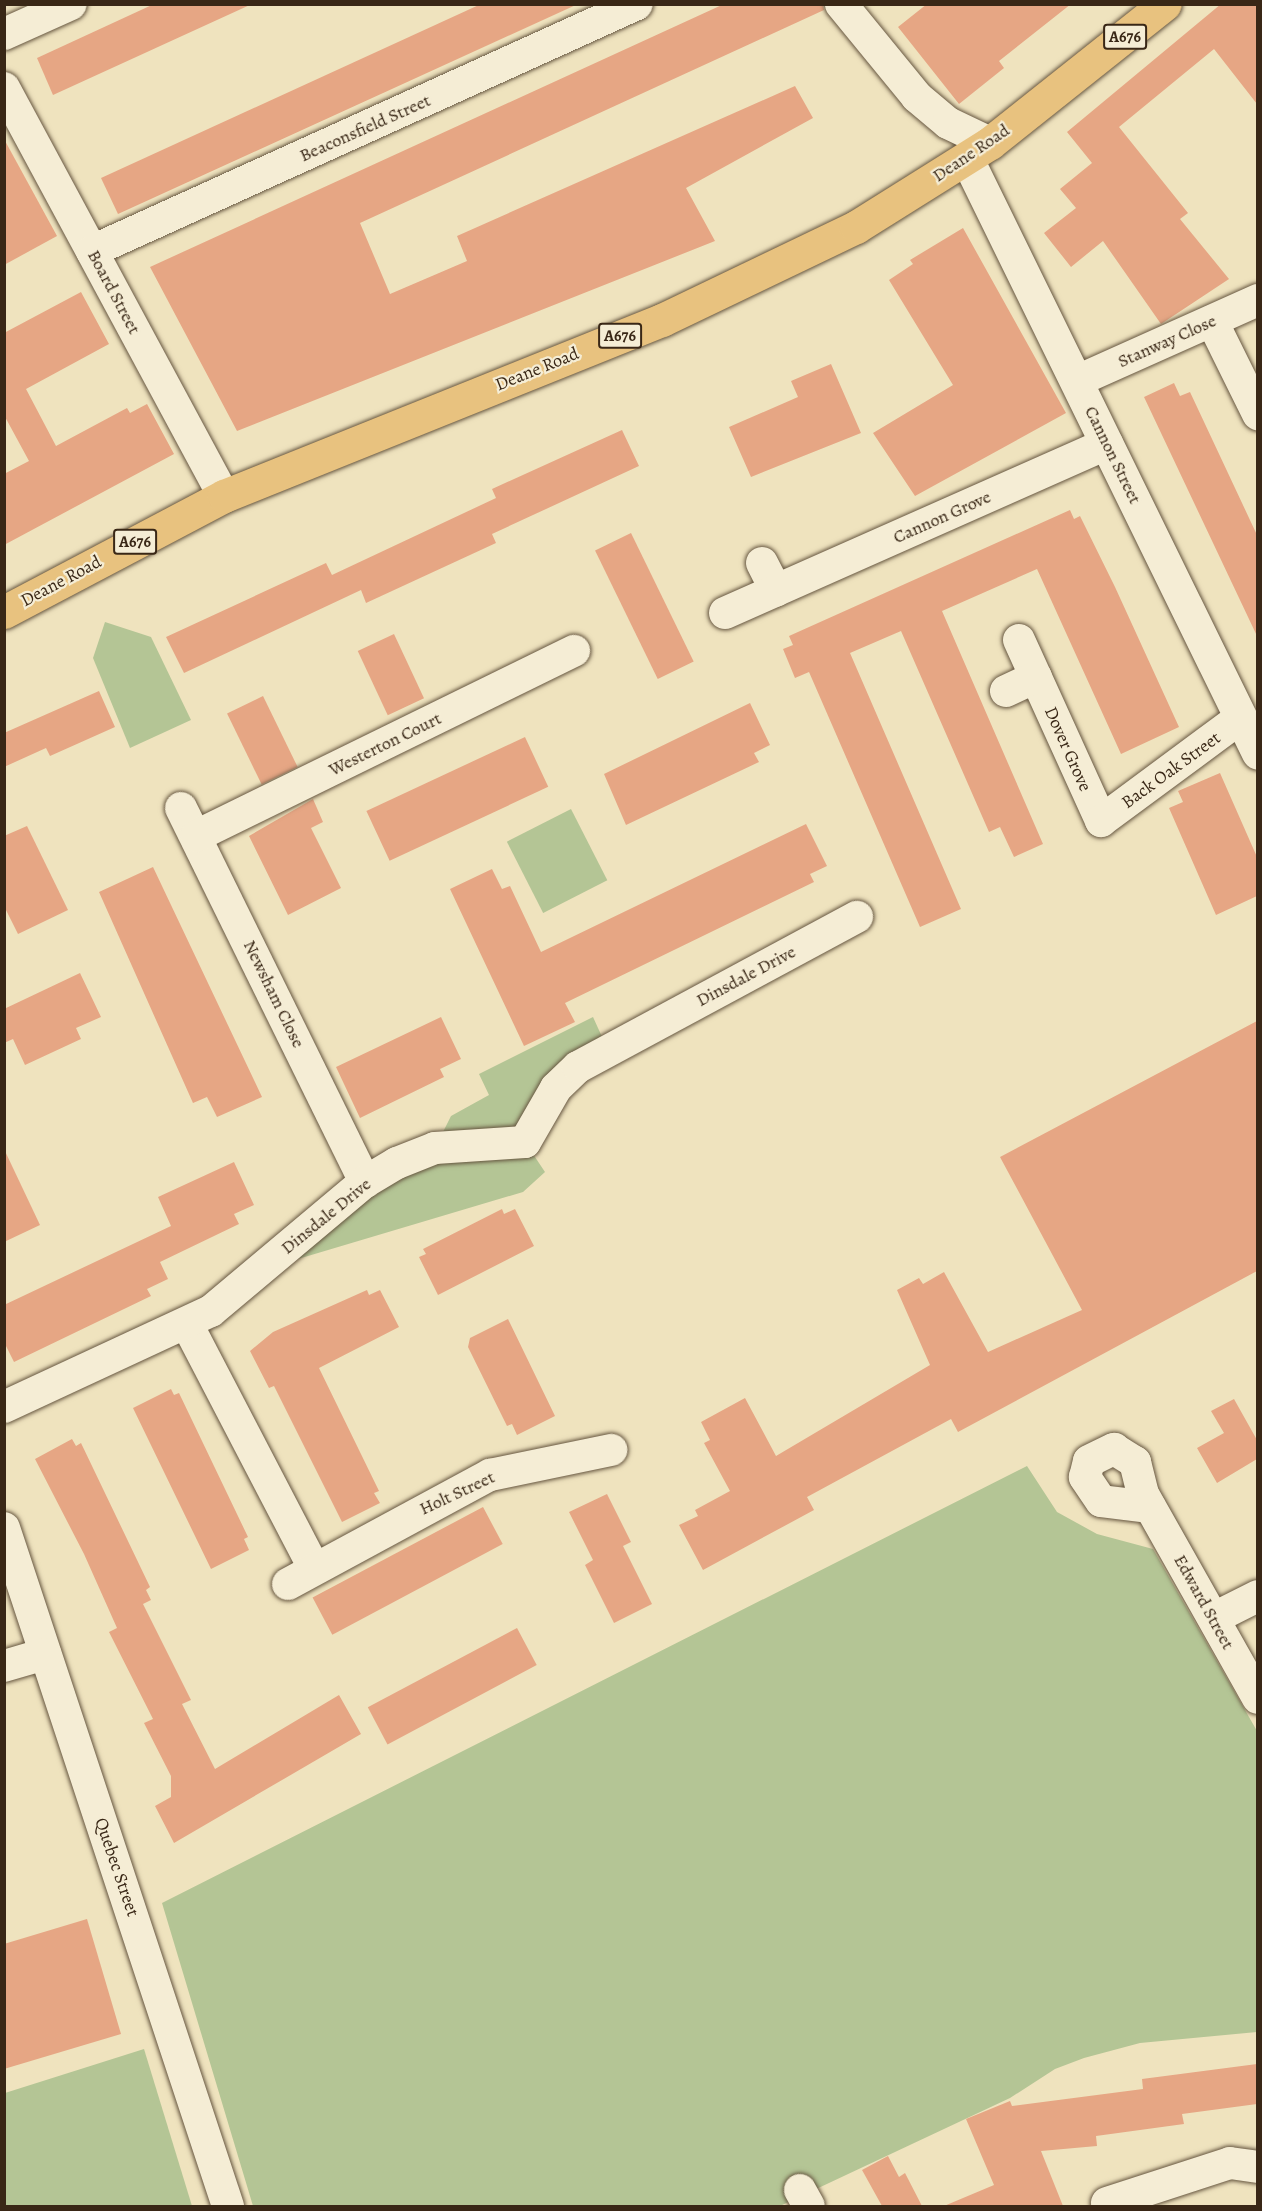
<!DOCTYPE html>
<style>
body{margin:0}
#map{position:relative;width:1262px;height:2211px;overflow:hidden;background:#efe3be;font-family:Alegreya,serif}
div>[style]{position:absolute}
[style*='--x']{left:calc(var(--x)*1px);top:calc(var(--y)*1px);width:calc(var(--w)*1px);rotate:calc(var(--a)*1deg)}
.green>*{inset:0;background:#b4c595;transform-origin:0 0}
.building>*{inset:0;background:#e6a684;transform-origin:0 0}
.roads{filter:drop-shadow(0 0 2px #665640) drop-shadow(0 0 2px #665640)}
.minor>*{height:32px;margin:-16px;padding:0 16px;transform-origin:16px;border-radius:16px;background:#f5edd5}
.tertiary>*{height:33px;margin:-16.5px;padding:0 16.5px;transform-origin:16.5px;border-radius:16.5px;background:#f5edd5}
.primary>*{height:33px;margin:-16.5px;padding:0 16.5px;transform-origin:16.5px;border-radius:16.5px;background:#e8c27f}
span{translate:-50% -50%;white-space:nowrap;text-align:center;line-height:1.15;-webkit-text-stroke:4.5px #f5edd5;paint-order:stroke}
.shield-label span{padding:2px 4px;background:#f5edd5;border:2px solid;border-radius:4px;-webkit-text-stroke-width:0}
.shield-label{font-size:16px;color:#392716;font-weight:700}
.street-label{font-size:18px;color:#392716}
.frame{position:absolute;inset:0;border:6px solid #392716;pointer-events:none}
</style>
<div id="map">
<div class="green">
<i style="clip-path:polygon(105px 622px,151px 637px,191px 720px,130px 748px,93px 658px)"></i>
<i style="left:571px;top:809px;width:80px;height:72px;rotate:63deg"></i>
<i style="clip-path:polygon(593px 1017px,608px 1050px,525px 1142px,545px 1172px,523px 1192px,261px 1270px,435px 1148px,451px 1116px,489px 1095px,479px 1074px)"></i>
<i style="clip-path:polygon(1027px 1466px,1057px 1512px,1097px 1534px,1153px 1549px,1257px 1731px,1257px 2032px,1140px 2043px,1084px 2058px,1055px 2069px,1010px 2098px,780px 2206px,253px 2206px,162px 1903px)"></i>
<i style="clip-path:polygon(144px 2049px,192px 2206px,5px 2206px,5px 2093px)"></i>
</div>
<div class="building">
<i style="clip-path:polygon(154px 4px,252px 4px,53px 95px,37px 58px)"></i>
<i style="clip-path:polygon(481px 4px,578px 4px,118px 214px,101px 178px)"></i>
<i style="clip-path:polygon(724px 4px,823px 4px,824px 10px,360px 223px,390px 294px,467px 261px,457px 236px,795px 86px,813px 118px,686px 188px,715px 241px,237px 431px,150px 267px)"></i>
<i style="clip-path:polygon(927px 4px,1071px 4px,999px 61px,1004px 68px,959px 104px,898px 27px)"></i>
<i style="clip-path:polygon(1221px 4px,1257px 4px,1257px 104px,1214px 49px,1119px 127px,1188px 213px,1180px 219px,1229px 279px,1161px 324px,1103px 241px,1071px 267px,1044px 233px,1076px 208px,1060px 189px,1092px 163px,1067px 132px)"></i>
<i style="clip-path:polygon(4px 139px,57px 236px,4px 265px)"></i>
<i style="clip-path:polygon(963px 228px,1066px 413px,915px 496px,873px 433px,953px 385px,889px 280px,913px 264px,910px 260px)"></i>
<i style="clip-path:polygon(81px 292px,109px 344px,26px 389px,56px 446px,127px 408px,130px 413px,147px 404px,174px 454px,4px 545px,4px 474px,29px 461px,4px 415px,4px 333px)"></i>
<i style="clip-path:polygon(831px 364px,861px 433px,751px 477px,729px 427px,798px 397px,791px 381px)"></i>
<i style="clip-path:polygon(1174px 383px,1180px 396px,1190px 392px,1257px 535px,1257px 636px,1144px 397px)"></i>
<i style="clip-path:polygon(622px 430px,639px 466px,492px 534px,496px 543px,366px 603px,361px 590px,184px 673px,166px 637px,326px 563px,332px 575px,496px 498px,492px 489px)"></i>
<i style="clip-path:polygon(1070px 510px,1074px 519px,1080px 516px,1115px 587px,1179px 727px,1121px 754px,1037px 569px,942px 611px,1043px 844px,1014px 857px,1000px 827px,989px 832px,901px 631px,850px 653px,961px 909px,920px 927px,809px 672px,795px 678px,783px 649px,793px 645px,789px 636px)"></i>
<i style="left:631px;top:533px;width:143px;height:40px;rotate:64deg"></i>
<i style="left:394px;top:634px;width:71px;height:40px;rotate:65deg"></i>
<i style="clip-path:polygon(99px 691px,115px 727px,50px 756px,46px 748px,4px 767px,4px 733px)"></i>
<i style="left:263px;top:696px;width:79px;height:40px;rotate:64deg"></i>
<i style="clip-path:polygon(750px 703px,770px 745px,754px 753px,759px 762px,626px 825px,604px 774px)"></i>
<i style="left:525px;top:737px;width:55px;height:175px;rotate:65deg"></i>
<i style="clip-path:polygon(1220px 773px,1257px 857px,1257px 896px,1216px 915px,1169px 808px,1183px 802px,1178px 791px)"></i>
<i style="clip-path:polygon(313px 799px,323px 822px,311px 828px,341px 888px,288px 915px,249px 836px)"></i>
<i style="clip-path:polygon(806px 824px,827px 866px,810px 874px,814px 882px,565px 1003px,575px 1022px,524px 1046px,450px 889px,492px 869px,502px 889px,510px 886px,541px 952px)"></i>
<i style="clip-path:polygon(27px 826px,68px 910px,18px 934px,4px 906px,4px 836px)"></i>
<i style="clip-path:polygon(153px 867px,262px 1097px,217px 1117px,207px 1097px,193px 1103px,99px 892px)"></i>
<i style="clip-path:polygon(80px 973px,101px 1017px,76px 1028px,81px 1039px,25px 1065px,13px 1039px,4px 1043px,4px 1009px)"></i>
<i style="clip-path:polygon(441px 1017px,461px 1059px,440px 1069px,444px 1077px,360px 1118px,336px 1067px)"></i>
<i style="clip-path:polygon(1257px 1021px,1257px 1271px,958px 1432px,951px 1419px,807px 1497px,814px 1510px,703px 1570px,679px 1525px,698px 1516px,695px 1510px,730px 1491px,704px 1443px,710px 1440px,701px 1422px,745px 1398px,776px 1456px,930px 1365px,897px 1290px,919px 1278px,923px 1284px,944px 1272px,988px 1352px,1082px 1310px,1000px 1157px)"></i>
<i style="clip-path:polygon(4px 1149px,40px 1225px,4px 1242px)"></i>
<i style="clip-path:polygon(234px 1162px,254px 1205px,234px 1214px,239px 1224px,160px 1262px,168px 1279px,147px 1289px,151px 1296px,14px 1362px,4px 1342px,4px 1305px,171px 1226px,158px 1197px)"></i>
<i style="clip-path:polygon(502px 1209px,504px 1214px,515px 1209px,534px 1246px,438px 1295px,419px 1257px,426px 1254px,423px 1249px)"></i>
<i style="clip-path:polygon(367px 1290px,369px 1295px,380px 1290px,399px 1327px,319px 1368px,379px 1491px,374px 1493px,380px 1503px,342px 1522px,274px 1386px,269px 1388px,250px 1351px,273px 1332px)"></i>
<i style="clip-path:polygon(508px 1319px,555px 1416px,517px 1435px,512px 1424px,507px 1426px,468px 1347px,470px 1338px)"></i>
<i style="clip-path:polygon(171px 1389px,174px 1395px,179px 1393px,248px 1537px,244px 1539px,249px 1550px,211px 1569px,133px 1408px)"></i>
<i style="clip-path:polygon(1234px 1399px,1257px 1440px,1257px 1459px,1217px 1483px,1197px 1448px,1224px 1433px,1211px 1411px)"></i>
<i style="clip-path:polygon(72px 1439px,76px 1446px,81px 1443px,150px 1587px,146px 1590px,151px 1600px,143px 1604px,191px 1700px,182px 1704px,215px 1769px,339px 1695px,361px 1734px,174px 1843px,155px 1806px,171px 1797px,171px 1776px,144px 1723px,153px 1719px,109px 1632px,117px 1628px,84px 1554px,35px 1459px)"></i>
<i style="clip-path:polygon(607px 1494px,631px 1542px,623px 1546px,652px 1604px,614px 1623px,585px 1565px,593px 1560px,569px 1512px)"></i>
<i style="left:483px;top:1507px;width:42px;height:193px;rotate:62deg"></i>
<i style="left:517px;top:1628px;width:42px;height:169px;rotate:62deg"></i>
<i style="clip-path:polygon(87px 1919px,121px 2034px,4px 2069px,4px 1944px)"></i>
<i style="clip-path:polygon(1257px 2064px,1257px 2104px,1182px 2114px,1184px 2124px,1096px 2136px,1097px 2146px,1041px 2151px,1063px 2206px,944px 2206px,994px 2185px,966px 2119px,1010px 2101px,1012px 2106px,1143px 2089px,1142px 2079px)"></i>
<i style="clip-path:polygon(888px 2156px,899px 2177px,905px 2173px,922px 2206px,882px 2206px,862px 2170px)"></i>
</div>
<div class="roads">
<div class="minor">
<i style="--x:841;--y:4;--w:120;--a:50.7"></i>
<i style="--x:917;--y:97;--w:40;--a:40"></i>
<i style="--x:948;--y:123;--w:47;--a:25.5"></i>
<i style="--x:4;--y:34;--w:73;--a:-24.1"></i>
<i style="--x:4;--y:88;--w:464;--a:61.7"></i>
<i style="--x:92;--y:251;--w:598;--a:-24.38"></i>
<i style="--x:1212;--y:321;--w:104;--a:63.7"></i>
<i style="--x:1077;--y:381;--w:198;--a:-24.1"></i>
<i style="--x:762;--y:563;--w:31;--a:63"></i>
<i style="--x:725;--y:613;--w:418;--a:-23.9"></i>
<i style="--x:1019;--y:640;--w:199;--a:65.6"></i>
<i style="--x:1101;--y:821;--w:173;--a:-36.5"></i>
<i style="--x:1006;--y:691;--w:33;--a:-25"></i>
<i style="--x:181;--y:808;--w:417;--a:63.8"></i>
<i style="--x:196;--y:836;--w:421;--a:-26.1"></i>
<i style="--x:187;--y:1324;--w:273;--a:62.5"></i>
<i style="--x:4;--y:1407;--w:228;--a:-24.9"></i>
<i style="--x:211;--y:1311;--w:201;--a:-40"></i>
<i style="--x:365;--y:1182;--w:37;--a:-31"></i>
<i style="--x:397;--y:1163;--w:41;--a:-21.5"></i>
<i style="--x:435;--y:1148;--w:90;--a:-3.8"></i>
<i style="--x:525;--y:1142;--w:62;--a:-60.1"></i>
<i style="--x:556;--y:1088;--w:30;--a:-44"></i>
<i style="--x:578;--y:1067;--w:317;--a:-28.3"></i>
<i style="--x:1150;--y:1507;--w:49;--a:-173"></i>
<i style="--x:1101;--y:1501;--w:29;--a:-124"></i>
<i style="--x:1085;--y:1477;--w:16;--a:-76"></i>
<i style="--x:1089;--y:1461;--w:28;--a:-26"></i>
<i style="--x:1114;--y:1449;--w:25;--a:32"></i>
<i style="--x:1135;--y:1462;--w:33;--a:76"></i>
<i style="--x:1143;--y:1494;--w:234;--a:60.6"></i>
<i style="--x:4;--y:1528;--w:714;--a:71.72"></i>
<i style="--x:288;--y:1584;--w:230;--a:-28.4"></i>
<i style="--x:490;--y:1475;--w:124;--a:-11.7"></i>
<i style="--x:1214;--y:1618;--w:49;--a:-26.6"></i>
<i style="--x:4;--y:1666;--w:43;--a:-16.3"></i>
<i style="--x:800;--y:2190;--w:18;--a:61"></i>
<i style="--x:1107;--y:2203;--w:129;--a:-18"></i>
<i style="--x:1230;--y:2163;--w:28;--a:8"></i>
</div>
<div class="tertiary">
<i style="--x:967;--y:159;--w:661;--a:63.9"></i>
</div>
<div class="primary">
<i style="--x:4;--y:612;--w:249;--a:-27.8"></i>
<i style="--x:224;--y:496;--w:472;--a:-21.9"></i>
<i style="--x:662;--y:320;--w:215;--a:-25.6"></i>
<i style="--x:856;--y:227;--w:158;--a:-32.1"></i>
<i style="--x:990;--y:143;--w:223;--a:-38.5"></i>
</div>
</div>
<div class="shield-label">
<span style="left:1125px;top:37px">A676</span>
<span style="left:620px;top:336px">A676</span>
<span style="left:135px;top:542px">A676</span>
</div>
<div class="street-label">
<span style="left:365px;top:128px;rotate:-24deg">Beaconsfield Street</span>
<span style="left:971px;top:153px;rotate:-34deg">Deane Road</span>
<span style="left:114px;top:292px;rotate:62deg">Board Street</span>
<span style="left:1167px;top:341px;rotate:-24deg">Stanway Close</span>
<span style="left:537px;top:369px;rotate:-22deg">Deane Road</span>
<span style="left:1113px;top:455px;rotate:64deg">Cannon Street</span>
<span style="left:942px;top:517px;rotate:-24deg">Cannon Grove</span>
<span style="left:61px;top:581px;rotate:-28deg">Deane Road</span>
<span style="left:385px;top:744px;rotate:-26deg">Westerton Court</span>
<span style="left:1068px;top:749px;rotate:66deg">Dover Grove</span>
<span style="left:1171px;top:770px;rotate:-36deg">Back Oak Street</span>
<span style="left:746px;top:976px;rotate:-28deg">Dinsdale Drive</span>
<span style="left:274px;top:994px;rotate:64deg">Newsham Close</span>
<span style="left:326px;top:1216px;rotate:-39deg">Dinsdale Drive</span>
<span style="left:457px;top:1493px;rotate:-25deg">Holt Street</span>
<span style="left:1204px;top:1602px;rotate:61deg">Edward Street</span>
<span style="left:117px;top:1867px;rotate:71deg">Quebec Street</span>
</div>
<div class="frame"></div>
</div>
